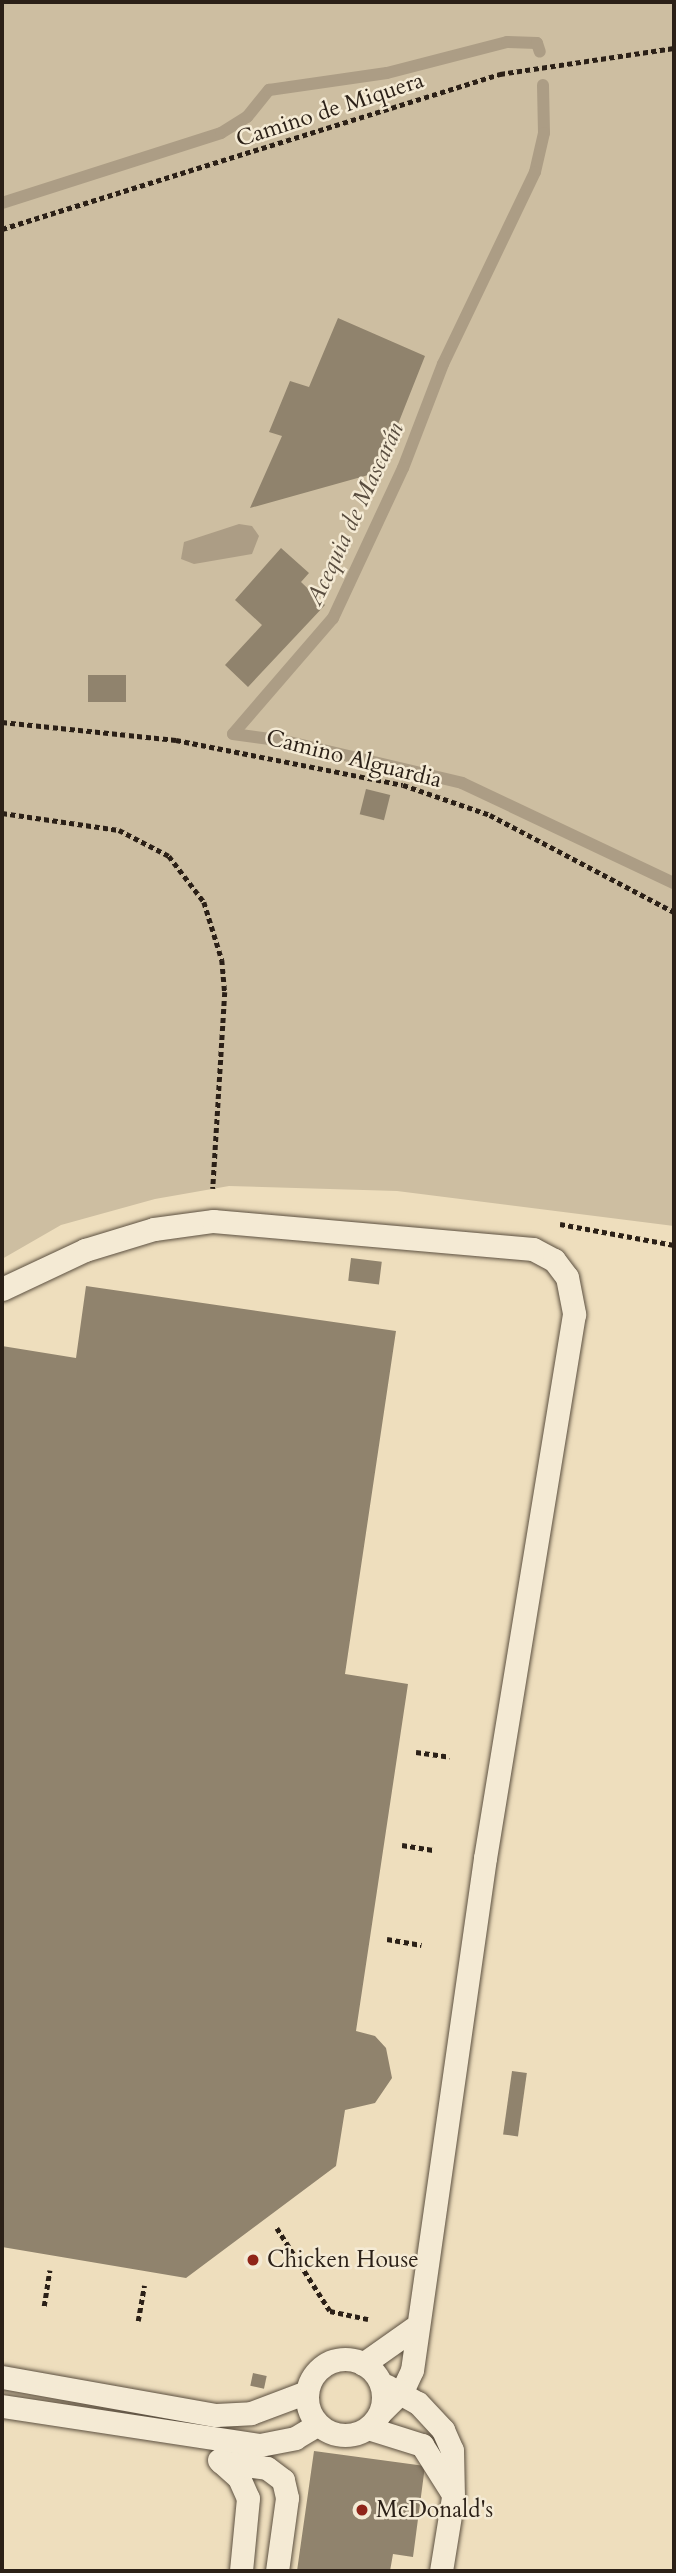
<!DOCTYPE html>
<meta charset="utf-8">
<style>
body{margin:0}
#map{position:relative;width:676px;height:2573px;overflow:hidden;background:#eedebd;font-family:Cardo,serif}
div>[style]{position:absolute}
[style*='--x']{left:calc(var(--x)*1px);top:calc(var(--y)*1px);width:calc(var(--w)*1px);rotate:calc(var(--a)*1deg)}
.green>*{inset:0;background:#cdbea1}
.water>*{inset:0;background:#ac9d85}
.stream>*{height:12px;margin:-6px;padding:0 6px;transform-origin:6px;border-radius:6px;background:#ac9d85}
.building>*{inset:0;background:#90836d;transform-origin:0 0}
.path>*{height:4.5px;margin-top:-2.25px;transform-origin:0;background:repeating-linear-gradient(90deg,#2b2017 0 5px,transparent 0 8.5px)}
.roads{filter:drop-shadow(0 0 2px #5c5040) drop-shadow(0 0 2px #5c5040)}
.service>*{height:23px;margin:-11.5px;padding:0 11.5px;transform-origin:11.5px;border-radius:11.5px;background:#f4ead4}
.service>.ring{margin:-11.5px;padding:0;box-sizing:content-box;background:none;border:23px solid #f4ead4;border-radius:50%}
.dots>*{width:19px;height:19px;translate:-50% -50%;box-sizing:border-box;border:4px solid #f4ead4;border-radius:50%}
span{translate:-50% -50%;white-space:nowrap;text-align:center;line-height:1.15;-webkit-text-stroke:5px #f4ead4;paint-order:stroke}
.street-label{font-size:23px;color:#2b2017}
.poi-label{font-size:23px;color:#2b2017}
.left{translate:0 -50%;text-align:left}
.water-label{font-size:24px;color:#584c3e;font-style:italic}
.frame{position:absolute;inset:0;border:4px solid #2b2017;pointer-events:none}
</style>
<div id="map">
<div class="green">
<i style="clip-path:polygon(2px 2px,674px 2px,674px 1226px,397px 1191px,229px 1186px,155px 1199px,61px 1225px,2px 1259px)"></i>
</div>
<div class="water">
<i style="clip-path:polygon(239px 524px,252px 526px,259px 536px,252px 554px,194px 564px,181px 559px,184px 542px)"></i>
</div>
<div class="stream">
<i style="--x:543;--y:85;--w:48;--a:88.8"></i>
<i style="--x:544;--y:133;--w:40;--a:103"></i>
<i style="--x:535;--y:172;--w:213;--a:115.6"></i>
<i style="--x:443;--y:364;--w:111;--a:111"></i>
<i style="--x:403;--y:468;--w:166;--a:115"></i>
<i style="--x:333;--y:618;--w:153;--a:130.8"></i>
<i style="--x:233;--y:734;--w:52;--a:7.7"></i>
<i style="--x:285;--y:741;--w:182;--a:13.3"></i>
<i style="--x:462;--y:783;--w:234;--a:25.3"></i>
<i style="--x:2;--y:203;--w:230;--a:-17.7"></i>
<i style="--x:221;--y:133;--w:31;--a:-32"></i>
<i style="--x:247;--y:117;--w:35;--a:-51"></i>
<i style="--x:269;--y:90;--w:119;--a:-8.2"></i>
<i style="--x:387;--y:73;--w:124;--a:-14.5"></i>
<i style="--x:507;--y:42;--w:30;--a:2"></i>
<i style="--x:537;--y:43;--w:9;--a:72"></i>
</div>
<div class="building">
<i style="clip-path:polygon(338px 318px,425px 356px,379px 472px,250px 508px,282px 436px,269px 432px,290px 381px,309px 387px)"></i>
<i style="clip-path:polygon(281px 548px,309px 573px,301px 582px,325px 605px,248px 687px,225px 665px,262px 625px,235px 600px)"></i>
<i style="left:88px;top:675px;width:38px;height:27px"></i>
<i style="left:366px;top:789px;width:25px;height:26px;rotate:14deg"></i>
<i style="left:351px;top:1258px;width:31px;height:23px;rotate:7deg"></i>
<i style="clip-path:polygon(86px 1286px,396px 1331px,345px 1674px,408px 1684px,356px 2031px,375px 2036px,386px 2048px,392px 2078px,375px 2103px,345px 2110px,336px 2166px,186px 2278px,2px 2247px,2px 1346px,76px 1358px)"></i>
<i style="left:512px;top:2071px;width:15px;height:64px;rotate:8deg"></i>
<i style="left:253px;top:2373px;width:14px;height:13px;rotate:12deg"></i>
<i style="clip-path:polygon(314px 2451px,425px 2466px,413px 2557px,393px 2554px,390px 2571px,297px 2571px)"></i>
</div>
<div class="path">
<i style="--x:2;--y:229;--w:522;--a:-17.29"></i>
<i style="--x:500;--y:74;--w:176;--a:-8.5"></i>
<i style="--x:2;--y:722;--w:175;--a:5.9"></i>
<i style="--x:176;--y:740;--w:231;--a:11.2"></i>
<i style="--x:403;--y:785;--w:92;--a:19"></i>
<i style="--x:490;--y:815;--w:208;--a:27.8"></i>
<i style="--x:2;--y:813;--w:118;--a:8.3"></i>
<i style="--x:119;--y:830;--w:56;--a:27.5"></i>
<i style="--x:169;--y:856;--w:58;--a:52.7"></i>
<i style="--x:204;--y:902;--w:61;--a:72.8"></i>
<i style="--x:222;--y:960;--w:32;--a:85"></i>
<i style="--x:225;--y:992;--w:197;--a:93.5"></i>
<i style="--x:560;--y:1224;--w:116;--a:10.4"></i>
<i style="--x:416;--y:1752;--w:34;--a:8"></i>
<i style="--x:402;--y:1845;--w:33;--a:9"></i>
<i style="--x:387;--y:1939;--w:35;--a:10"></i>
<i style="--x:277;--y:2228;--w:98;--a:57.4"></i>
<i style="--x:330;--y:2311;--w:39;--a:12"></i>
<i style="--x:44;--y:2306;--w:36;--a:-81"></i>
<i style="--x:138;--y:2321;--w:36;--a:-80"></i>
</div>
<div class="roads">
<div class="service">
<i style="--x:2;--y:1289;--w:92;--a:-25.2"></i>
<i style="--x:85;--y:1250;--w:72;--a:-16.9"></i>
<i style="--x:154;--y:1229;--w:60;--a:-7.7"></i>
<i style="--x:213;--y:1221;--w:321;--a:5"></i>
<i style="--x:533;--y:1249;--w:24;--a:28"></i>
<i style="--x:554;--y:1260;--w:21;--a:53"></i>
<i style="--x:567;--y:1277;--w:38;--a:79"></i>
<i style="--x:574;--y:1314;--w:551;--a:99.29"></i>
<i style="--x:485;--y:1858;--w:517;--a:98.11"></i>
<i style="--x:412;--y:2370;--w:23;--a:115"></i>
<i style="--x:402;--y:2391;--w:30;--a:135"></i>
<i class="ring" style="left:307px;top:2359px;width:53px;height:53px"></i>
<i style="--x:363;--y:2364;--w:62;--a:-35.2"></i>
<i style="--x:2;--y:2377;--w:217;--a:10.1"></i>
<i style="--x:216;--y:2415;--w:35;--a:-3"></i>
<i style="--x:251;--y:2413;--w:60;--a:-20.6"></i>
<i style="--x:387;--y:2386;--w:35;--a:29"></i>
<i style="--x:418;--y:2403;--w:37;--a:47"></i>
<i style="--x:443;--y:2430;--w:22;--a:66"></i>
<i style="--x:452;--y:2450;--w:47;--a:88.8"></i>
<i style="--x:453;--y:2497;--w:75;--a:99.2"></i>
<i style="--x:2;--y:2406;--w:261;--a:8.6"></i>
<i style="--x:260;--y:2445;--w:36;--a:-11"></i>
<i style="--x:295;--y:2438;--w:26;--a:-31"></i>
<i style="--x:368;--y:2428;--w:57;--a:17.5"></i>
<i style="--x:422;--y:2445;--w:54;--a:57.8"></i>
<i style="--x:219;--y:2460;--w:27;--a:42"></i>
<i style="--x:239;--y:2478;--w:22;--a:66"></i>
<i style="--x:248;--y:2498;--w:73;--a:95.5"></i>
<i style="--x:221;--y:2462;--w:46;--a:7.4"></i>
<i style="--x:267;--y:2468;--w:20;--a:37"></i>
<i style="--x:283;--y:2480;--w:18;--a:77"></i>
<i style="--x:287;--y:2498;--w:74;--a:97.8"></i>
</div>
</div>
<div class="dots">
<i style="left:253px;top:2260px;background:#8f2418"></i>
<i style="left:362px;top:2510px;background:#8f2418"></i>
</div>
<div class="street-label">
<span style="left:330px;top:110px;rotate:-18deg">Camino de Miquera</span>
<span style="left:354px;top:759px;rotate:14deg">Camino Alguardia</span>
</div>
<div class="poi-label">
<span class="left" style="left:267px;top:2260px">Chicken House</span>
<span class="left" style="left:376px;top:2510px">McDonald's</span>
</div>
<div class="water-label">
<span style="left:355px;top:514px;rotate:-65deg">Acequia de Mascarán</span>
</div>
<div class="frame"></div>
</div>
